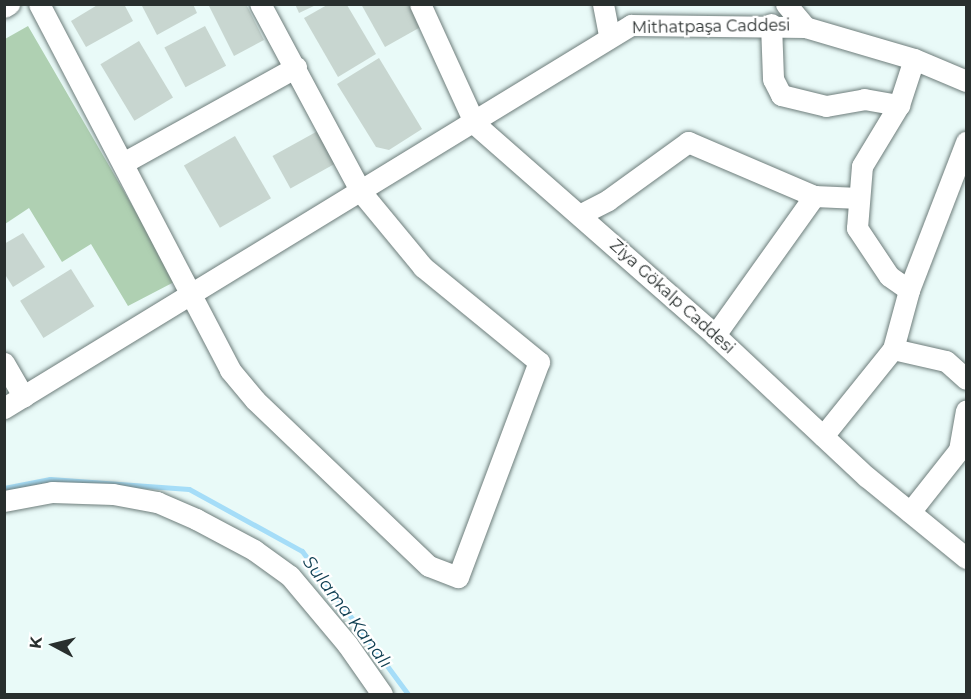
<!DOCTYPE html>
<meta charset="utf-8">
<style>
body{margin:0}
#map{position:relative;width:971px;height:699px;overflow:hidden;background:#e9faf8;font-family:Montserrat,sans-serif}
div>[style]{position:absolute}
[style*='--x']{left:calc(var(--x)*1px);top:calc(var(--y)*1px);width:calc(var(--w)*1px);rotate:calc(var(--a)*1deg)}
.green>*{inset:0;background:#afd0b2}
.stream>*{height:5px;margin:-2.5px;padding:0 2.5px;transform-origin:2.5px;border-radius:2.5px;background:#a5ddf8}
.building>*{inset:0;background:#c8d6d0;transform-origin:0 0}
.roads{filter:drop-shadow(0 0 2px #6e7d7b) drop-shadow(0 0 2px #6e7d7b)}
.minor>*{height:21px;margin:-10.5px;padding:0 10.5px;transform-origin:10.5px;border-radius:10.5px;background:#fff}
span{translate:-50% -50%;white-space:nowrap;text-align:center;line-height:1.15;-webkit-text-stroke:4.5px #fff;paint-order:stroke}
.street-label{font-size:16px;color:#292f2e}
.water-label{font-size:18px;color:#114053;font-style:italic}
.frame{position:absolute;inset:0;border:6px solid #292f2e;pointer-events:none}
.north{position:absolute;left:24px;top:615px;width:60px;height:60px;-webkit-text-stroke:4px #fff;paint-order:stroke;rotate:277deg;font-size:16px;font-weight:700;line-height:24px;text-align:center;color:#292f2e}
.north::after{content:'';display:block;margin:auto;width:21px;height:27px;background:#292f2e;clip-path:polygon(50% 0,100% 100%,50% 72%,0 100%)}
</style>
<div id="map">
<div class="green">
<i style="clip-path:polygon(28px 26px,176px 281px,128px 306px,91px 244px,62px 262px,29px 208px,5px 224px,5px 39px)"></i>
</div>
<div class="stream">
<i style="--x:4;--y:488;--w:47;--a:-11.1"></i>
<i style="--x:50;--y:479;--w:139;--a:4.1"></i>
<i style="--x:189;--y:489;--w:129;--a:28.8"></i>
<i style="--x:302;--y:551;--w:178;--a:53.5"></i>
</div>
<div class="building">
<i style="clip-path:polygon(99px 4px,124px 4px,133px 21px,86px 47px,71px 21px)"></i>
<i style="clip-path:polygon(141px 4px,193px 4px,197px 13px,157px 35px)"></i>
<i style="clip-path:polygon(208px 4px,246px 4px,264px 40px,234px 56px)"></i>
<i style="clip-path:polygon(295px 4px,318px 4px,299px 13px)"></i>
<i style="clip-path:polygon(361px 4px,416px 4px,426px 24px,385px 47px)"></i>
<i style="clip-path:polygon(327px 5px,347px 5px,376px 54px,338px 77px,304px 18px)"></i>
<i style="left:205px;top:26px;width:45px;height:46px;rotate:62deg"></i>
<i style="left:139px;top:41px;width:66px;height:45px;rotate:59deg"></i>
<i style="clip-path:polygon(379px 58px,422px 129px,389px 150px,376px 147px,337px 84px)"></i>
<i style="left:325px;top:127px;width:37px;height:60px;rotate:61deg"></i>
<i style="left:235px;top:136px;width:72px;height:59px;rotate:60deg"></i>
<i style="clip-path:polygon(23px 233px,45px 267px,13px 287px,4px 273px,4px 244px)"></i>
<i style="left:71px;top:269px;width:44px;height:60px;rotate:58deg"></i>
</div>
<div class="roads">
<div class="minor">
<i style="--x:39;--y:4;--w:413;--a:62.4"></i>
<i style="--x:230;--y:370;--w:39;--a:50"></i>
<i style="--x:255;--y:400;--w:240;--a:43.7"></i>
<i style="--x:429;--y:566;--w:31;--a:21"></i>
<i style="--x:458;--y:577;--w:230;--a:-69.4"></i>
<i style="--x:539;--y:362;--w:150;--a:-140.7"></i>
<i style="--x:423;--y:267;--w:97;--a:-129.6"></i>
<i style="--x:361;--y:192;--w:213;--a:-118.2"></i>
<i style="--x:420;--y:4;--w:132;--a:65.4"></i>
<i style="--x:475;--y:124;--w:320;--a:41.3"></i>
<i style="--x:715;--y:335;--w:208;--a:43.1"></i>
<i style="--x:867;--y:477;--w:128;--a:39.3"></i>
<i style="--x:603;--y:4;--w:32;--a:79"></i>
<i style="--x:786;--y:4;--w:30;--a:50"></i>
<i style="--x:4;--y:7;--w:6;--a:-31"></i>
<i style="--x:771;--y:24;--w:55;--a:87.9"></i>
<i style="--x:773;--y:79;--w:18;--a:63"></i>
<i style="--x:781;--y:95;--w:46;--a:13.7"></i>
<i style="--x:826;--y:106;--w:39;--a:-10"></i>
<i style="--x:864;--y:99;--w:36;--a:10"></i>
<i style="--x:123;--y:163;--w:198;--a:-29"></i>
<i style="--x:581;--y:214;--w:30;--a:-27"></i>
<i style="--x:608;--y:200;--w:99;--a:-35.9"></i>
<i style="--x:688;--y:142;--w:137;--a:23.2"></i>
<i style="--x:814;--y:196;--w:45;--a:2.5"></i>
<i style="--x:909;--y:290;--w:24;--a:-145"></i>
<i style="--x:889;--y:276;--w:58;--a:-123.7"></i>
<i style="--x:857;--y:228;--w:62;--a:-85.4"></i>
<i style="--x:862;--y:166;--w:71;--a:-58.8"></i>
<i style="--x:899;--y:105;--w:48;--a:-71.9"></i>
<i style="--x:715;--y:335;--w:171;--a:-54.5"></i>
<i style="--x:893;--y:349;--w:54;--a:12.8"></i>
<i style="--x:946;--y:361;--w:27;--a:42"></i>
<i style="--x:4;--y:363;--w:39;--a:60"></i>
<i style="--x:4;--y:408;--w:735;--a:-31.42"></i>
<i style="--x:631;--y:25;--w:174;--a:0.7"></i>
<i style="--x:805;--y:27;--w:114;--a:16.4"></i>
<i style="--x:914;--y:59;--w:56;--a:22.9"></i>
<i style="--x:823;--y:436;--w:112;--a:-51.2"></i>
<i style="--x:893;--y:349;--w:61;--a:-74.8"></i>
<i style="--x:909;--y:290;--w:159;--a:-68.9"></i>
<i style="--x:4;--y:501;--w:49;--a:-10.6"></i>
<i style="--x:52;--y:492;--w:61;--a:1.9"></i>
<i style="--x:113;--y:494;--w:45;--a:10.3"></i>
<i style="--x:157;--y:502;--w:43;--a:23.6"></i>
<i style="--x:196;--y:519;--w:66;--a:28.1"></i>
<i style="--x:254;--y:550;--w:44;--a:35.8"></i>
<i style="--x:290;--y:576;--w:89;--a:50"></i>
<i style="--x:347;--y:644;--w:61;--a:55"></i>
<i style="--x:910;--y:512;--w:79;--a:-51.7"></i>
<i style="--x:959;--y:450;--w:40;--a:-80"></i>
</div>
</div>
<div class="street-label">
<span style="left:711px;top:27px;rotate:-1deg">Mithatpaşa Caddesi</span>
<span style="left:672px;top:297px;rotate:42deg">Ziya Gökalp Caddesi</span>
</div>
<div class="water-label">
<span style="left:347px;top:612px;rotate:53deg">Sulama Kanalı</span>
</div>
<div class="frame"></div>
<div class="north">K</div>
</div>
